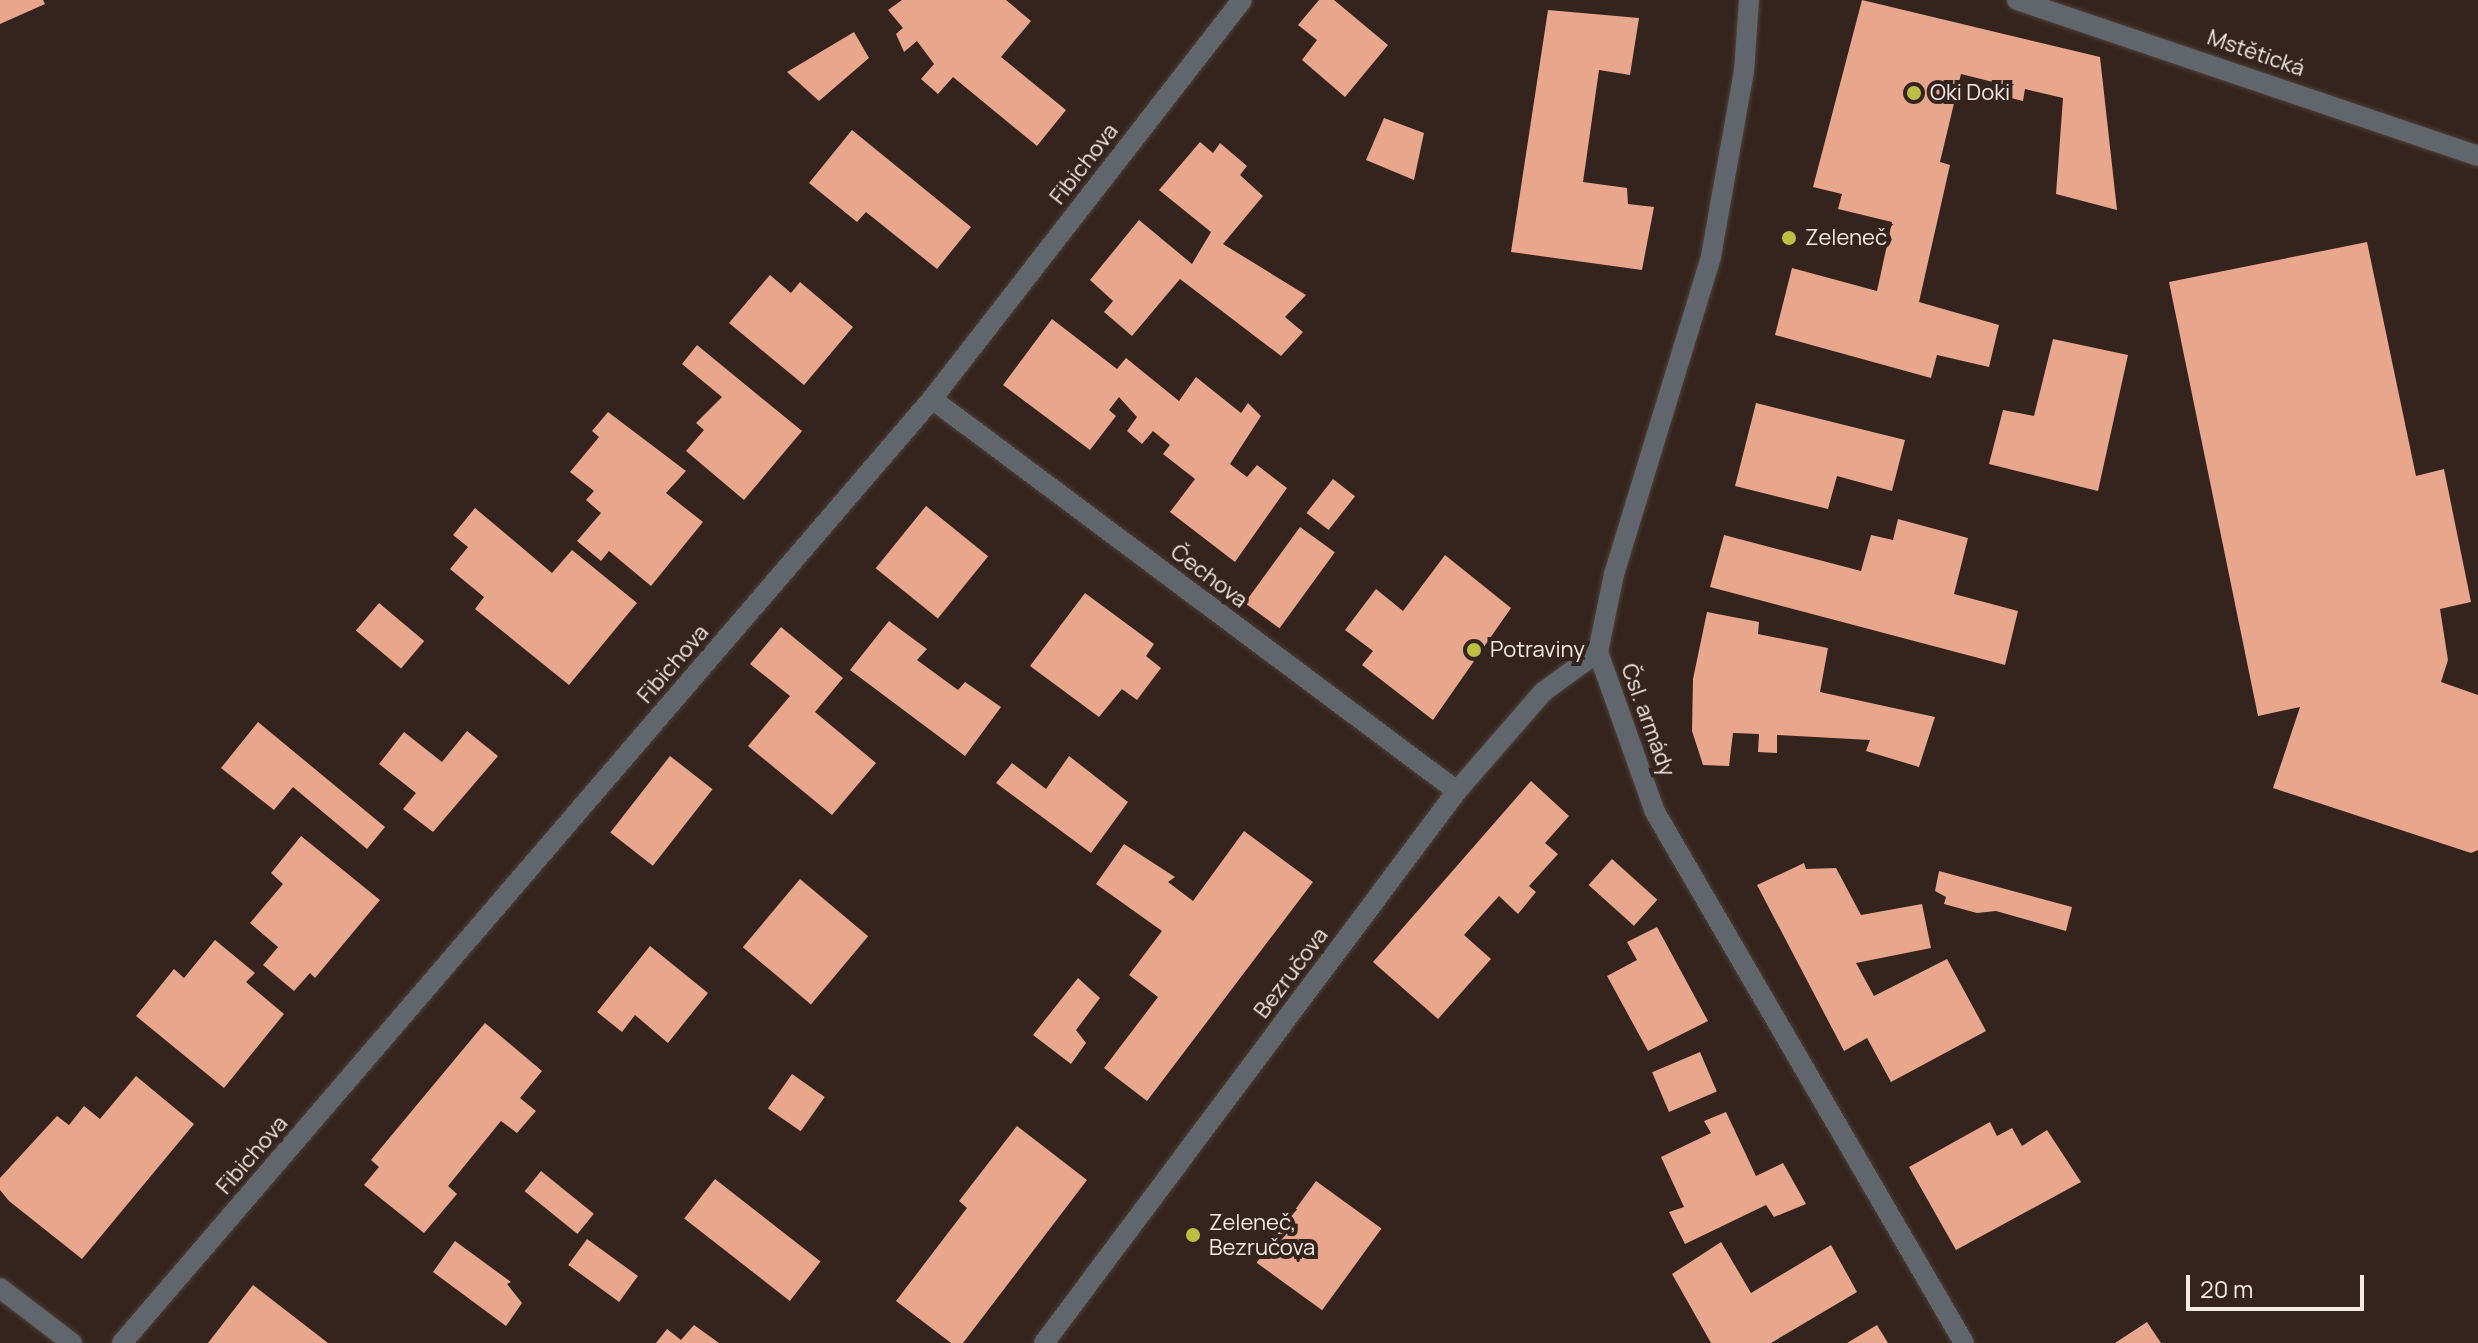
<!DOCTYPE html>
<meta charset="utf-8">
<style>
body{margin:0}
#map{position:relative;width:2478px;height:1343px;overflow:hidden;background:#34241d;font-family:Manrope,sans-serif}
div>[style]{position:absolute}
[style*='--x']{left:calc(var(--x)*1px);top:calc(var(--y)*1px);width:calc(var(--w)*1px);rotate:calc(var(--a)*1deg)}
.building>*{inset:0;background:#e8a68d;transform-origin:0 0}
.roads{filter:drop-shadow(0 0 2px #4f4039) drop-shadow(0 0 2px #4f4039)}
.minor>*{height:20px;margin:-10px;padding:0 10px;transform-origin:10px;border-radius:10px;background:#61666d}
.tertiary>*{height:20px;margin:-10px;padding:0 10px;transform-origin:10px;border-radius:10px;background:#61666d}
.dots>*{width:22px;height:22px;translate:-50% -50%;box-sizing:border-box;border:4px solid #34241d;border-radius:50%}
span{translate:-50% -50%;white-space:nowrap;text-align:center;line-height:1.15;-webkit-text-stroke:8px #34241d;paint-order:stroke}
.street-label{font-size:22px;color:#f6eae6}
.poi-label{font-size:22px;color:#f6eae6}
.left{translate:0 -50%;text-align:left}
.scale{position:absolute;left:2186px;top:1275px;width:178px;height:36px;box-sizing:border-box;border:4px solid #f6eae6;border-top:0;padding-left:10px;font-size:24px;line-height:28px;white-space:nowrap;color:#f6eae6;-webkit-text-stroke:6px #34241d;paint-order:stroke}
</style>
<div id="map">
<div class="building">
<i style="clip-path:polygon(0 0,43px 0,45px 4px,0 24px)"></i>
<i style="clip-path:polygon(902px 0,1006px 0,1031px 21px,1001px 57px,1066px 110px,1037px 146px,953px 77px,938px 94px,921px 79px,934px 64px,917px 41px,904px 52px,896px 34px,903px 28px,888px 10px)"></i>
<i style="clip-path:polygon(1319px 0,1334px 0,1388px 45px,1345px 97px,1302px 60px,1317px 40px,1298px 25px)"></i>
<i style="clip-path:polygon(1862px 0,2100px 57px,2117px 210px,2056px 194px,2063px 98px,2025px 89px,2023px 101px,2003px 96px,2005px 85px,1961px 74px,1940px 162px,1950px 165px,1919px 302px,1999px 325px,1989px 367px,1937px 355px,1931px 378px,1775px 335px,1792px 268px,1877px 291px,1892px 222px,1838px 209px,1842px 194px,1813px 187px)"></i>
<i style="clip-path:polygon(1548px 10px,1639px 18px,1630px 75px,1599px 70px,1583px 182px,1627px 188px,1628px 204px,1654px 207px,1642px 270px,1511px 252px)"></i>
<i style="clip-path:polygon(854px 32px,869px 58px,819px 101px,787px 72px)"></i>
<i style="clip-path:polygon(1384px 118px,1424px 133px,1414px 180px,1366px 160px)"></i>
<i style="clip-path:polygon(852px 130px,971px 227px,937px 269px,866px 212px,857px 222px,809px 183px)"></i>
<i style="clip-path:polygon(1200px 142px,1213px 153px,1220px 143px,1247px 166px,1240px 175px,1263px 196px,1223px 244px,1306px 295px,1285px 317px,1303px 332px,1281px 356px,1180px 279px,1132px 336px,1104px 312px,1113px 301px,1090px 280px,1139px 220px,1192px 264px,1211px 232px,1159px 190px)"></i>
<i style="clip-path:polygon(2367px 242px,2416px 476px,2444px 469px,2471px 602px,2440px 609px,2448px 660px,2441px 682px,2478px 695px,2478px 850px,2471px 853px,2273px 788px,2300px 707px,2258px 716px,2169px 282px)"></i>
<i style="clip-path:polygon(770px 275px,791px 293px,800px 282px,853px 327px,804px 385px,729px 323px)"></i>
<i style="clip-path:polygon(1052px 319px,1117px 369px,1126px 358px,1179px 401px,1196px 377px,1241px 413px,1248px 403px,1261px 416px,1230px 464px,1247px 477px,1257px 465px,1287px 488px,1235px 562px,1170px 512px,1195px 479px,1163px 454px,1170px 445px,1153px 431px,1142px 444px,1127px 431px,1137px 417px,1119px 397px,1109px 410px,1116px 416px,1090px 450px,1003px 385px)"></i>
<i style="clip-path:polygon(2053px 339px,2128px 355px,2098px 491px,1989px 464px,2003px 410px,2034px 416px)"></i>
<i style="clip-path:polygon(697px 345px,802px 431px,744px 500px,686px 451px,704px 430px,696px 423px,722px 397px,682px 364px)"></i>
<i style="clip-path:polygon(1756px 403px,1905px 440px,1892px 491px,1837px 476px,1828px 509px,1735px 486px)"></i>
<i style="clip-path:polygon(608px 412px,686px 471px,666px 493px,703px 522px,651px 586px,609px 551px,601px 561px,577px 541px,601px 513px,586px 500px,594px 491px,570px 472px,599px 437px,592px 431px)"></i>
<i style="left:1333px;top:479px;width:28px;height:43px;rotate:38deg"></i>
<i style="left:926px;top:506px;width:80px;height:80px;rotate:39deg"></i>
<i style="clip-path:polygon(475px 508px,552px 573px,572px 550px,637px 603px,569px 685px,475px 609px,484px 597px,450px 569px,468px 547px,453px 535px)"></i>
<i style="clip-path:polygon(1898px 519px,1968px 538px,1954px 594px,2018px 611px,2005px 665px,1710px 587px,1724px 535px,1861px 571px,1871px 535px,1893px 540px)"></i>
<i style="left:1300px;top:527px;width:43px;height:94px;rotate:36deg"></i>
<i style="clip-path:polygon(1445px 555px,1511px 608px,1433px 720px,1362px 665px,1373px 651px,1345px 630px,1376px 589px,1403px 611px)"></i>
<i style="clip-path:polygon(1085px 593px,1154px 644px,1146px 656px,1161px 668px,1137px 700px,1122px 689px,1099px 717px,1030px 666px)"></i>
<i style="left:379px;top:603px;width:59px;height:36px;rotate:40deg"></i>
<i style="clip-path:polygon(1707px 612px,1759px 622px,1758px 634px,1828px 648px,1820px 692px,1935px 717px,1919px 767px,1866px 751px,1870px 740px,1777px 735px,1777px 753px,1758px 752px,1759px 734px,1733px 733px,1729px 766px,1703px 765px,1692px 731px,1693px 679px)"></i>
<i style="clip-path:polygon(889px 621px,927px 649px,917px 660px,958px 690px,965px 682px,1001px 707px,965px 756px,850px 670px)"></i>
<i style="clip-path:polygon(781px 627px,843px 678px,815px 712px,876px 763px,832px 815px,748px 746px,790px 696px,750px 664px)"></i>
<i style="clip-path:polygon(258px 722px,385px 827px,367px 849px,293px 787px,274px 810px,221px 768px)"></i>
<i style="clip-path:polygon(467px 731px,498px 756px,433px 832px,403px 809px,416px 793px,379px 764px,404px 732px,442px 762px)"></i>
<i style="left:670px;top:756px;width:54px;height:97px;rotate:38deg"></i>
<i style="clip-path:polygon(1069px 756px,1128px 802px,1091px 853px,996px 783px,1012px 763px,1046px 789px)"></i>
<i style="clip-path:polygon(1531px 781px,1569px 816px,1545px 843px,1558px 854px,1529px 886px,1536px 892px,1518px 914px,1499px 896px,1464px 935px,1491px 959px,1438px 1019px,1373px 962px)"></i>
<i style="clip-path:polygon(1244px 831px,1313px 882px,1147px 1101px,1104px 1068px,1158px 997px,1129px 975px,1162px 931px,1096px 884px,1124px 844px,1175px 877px,1168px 882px,1193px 901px)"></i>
<i style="clip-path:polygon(301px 836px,380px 900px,315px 978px,310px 973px,294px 991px,263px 965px,278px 947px,250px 923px,283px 884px,271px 873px)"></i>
<i style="left:1612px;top:859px;width:61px;height:35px;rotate:42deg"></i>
<i style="clip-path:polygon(1804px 863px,1806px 869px,1836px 868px,1861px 915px,1922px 904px,1931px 948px,1856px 963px,1874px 996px,1947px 959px,1986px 1031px,1891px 1082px,1867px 1038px,1844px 1051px,1757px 885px)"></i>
<i style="clip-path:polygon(1939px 871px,2072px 907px,2066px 931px,1996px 911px,1977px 913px,1944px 904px,1946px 897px,1935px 891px)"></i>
<i style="left:800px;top:879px;width:89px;height:89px;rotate:40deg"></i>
<i style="clip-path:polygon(1657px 927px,1708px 1021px,1648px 1051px,1607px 976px,1637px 960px,1627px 942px)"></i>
<i style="clip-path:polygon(215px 940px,255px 973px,246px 982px,284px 1014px,224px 1088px,136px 1016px,174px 969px,184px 978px)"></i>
<i style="clip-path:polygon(650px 946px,708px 993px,668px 1043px,635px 1015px,622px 1032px,597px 1012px)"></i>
<i style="clip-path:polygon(1078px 978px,1100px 998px,1076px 1030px,1086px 1043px,1071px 1064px,1033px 1035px)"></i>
<i style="clip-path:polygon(485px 1023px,542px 1071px,520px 1098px,536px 1111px,517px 1133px,501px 1121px,448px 1186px,457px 1194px,424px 1233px,364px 1185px,379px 1167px,371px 1160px)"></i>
<i style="left:1700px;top:1052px;width:43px;height:52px;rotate:67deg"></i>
<i style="left:792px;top:1074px;width:40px;height:42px;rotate:35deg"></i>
<i style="clip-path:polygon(136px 1076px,194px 1124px,82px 1259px,9px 1201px,0 1190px,0 1178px,57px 1116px,69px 1125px,84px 1106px,100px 1119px)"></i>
<i style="clip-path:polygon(1726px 1112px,1756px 1176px,1783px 1163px,1806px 1204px,1774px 1217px,1766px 1205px,1685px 1244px,1669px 1212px,1684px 1207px,1661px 1157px,1711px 1133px,1704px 1121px)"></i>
<i style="clip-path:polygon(1990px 1122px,1997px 1136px,2012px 1128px,2022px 1146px,2047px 1130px,2081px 1182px,1956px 1250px,1909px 1167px)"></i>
<i style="clip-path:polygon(1017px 1126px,1087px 1180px,963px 1343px,951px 1343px,896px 1301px,967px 1208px,959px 1201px)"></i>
<i style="left:541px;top:1171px;width:68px;height:26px;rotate:39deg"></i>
<i style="left:715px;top:1179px;width:134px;height:50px;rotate:38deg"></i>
<i style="left:1316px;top:1181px;width:81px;height:101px;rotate:36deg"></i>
<i style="left:587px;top:1239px;width:63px;height:32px;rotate:36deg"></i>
<i style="clip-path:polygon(455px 1241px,511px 1282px,507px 1284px,522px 1303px,506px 1326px,433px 1272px)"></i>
<i style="clip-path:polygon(1721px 1242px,1751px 1293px,1831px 1245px,1857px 1292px,1771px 1343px,1711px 1343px,1672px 1274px)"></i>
<i style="clip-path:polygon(253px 1285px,328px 1343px,208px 1343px)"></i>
<i style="clip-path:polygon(2147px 1322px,2161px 1343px,2115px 1343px)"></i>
<i style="clip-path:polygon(694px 1325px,719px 1343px,656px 1343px,667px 1329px,681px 1340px)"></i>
<i style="clip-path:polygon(1877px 1325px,1888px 1343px,1847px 1343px)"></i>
</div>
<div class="roads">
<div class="minor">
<i style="--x:932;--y:399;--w:655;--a:36.75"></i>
<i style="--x:0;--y:1288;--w:91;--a:37.4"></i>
<i style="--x:122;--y:1343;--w:1244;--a:-49.37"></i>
<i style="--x:932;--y:399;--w:505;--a:-52.15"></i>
</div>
<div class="tertiary">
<i style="--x:1749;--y:0;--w:71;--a:94"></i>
<i style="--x:1744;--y:71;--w:189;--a:100.1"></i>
<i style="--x:1711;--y:257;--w:332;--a:107"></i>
<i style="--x:1614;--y:574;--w:80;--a:101.6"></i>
<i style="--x:1598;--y:652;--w:170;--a:70.4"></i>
<i style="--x:1655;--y:812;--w:614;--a:59.8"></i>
<i style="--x:2017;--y:0;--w:487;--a:18.7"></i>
<i style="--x:1044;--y:1343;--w:689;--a:-53.2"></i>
<i style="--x:1457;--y:791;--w:131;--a:-49"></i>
<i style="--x:1543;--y:692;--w:68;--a:-36"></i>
</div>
</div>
<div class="dots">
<i style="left:1914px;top:93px;background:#bcbf43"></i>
<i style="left:1789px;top:238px;background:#bcbf43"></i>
<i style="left:1474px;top:650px;background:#bcbf43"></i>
<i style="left:1193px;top:1235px;background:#bcbf43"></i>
</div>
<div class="street-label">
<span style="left:2256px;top:53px;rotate:19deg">Mstětická</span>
<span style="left:1084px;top:164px;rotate:-52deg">Fibichova</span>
<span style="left:1209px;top:576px;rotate:37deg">Čechova</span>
<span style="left:673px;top:664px;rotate:-49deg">Fibichova</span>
<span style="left:1648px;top:720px;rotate:70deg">Čsl. armády</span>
<span style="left:1291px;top:973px;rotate:-53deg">Bezručova</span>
<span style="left:252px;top:1155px;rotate:-49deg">Fibichova</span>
</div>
<div class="poi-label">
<span class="left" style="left:1930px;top:93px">Oki Doki</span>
<span class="left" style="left:1805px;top:238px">Zeleneč</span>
<span class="left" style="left:1490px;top:650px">Potraviny</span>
<span class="left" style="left:1209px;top:1235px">Zeleneč,<br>Bezručova</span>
</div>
<div class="scale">20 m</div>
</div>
